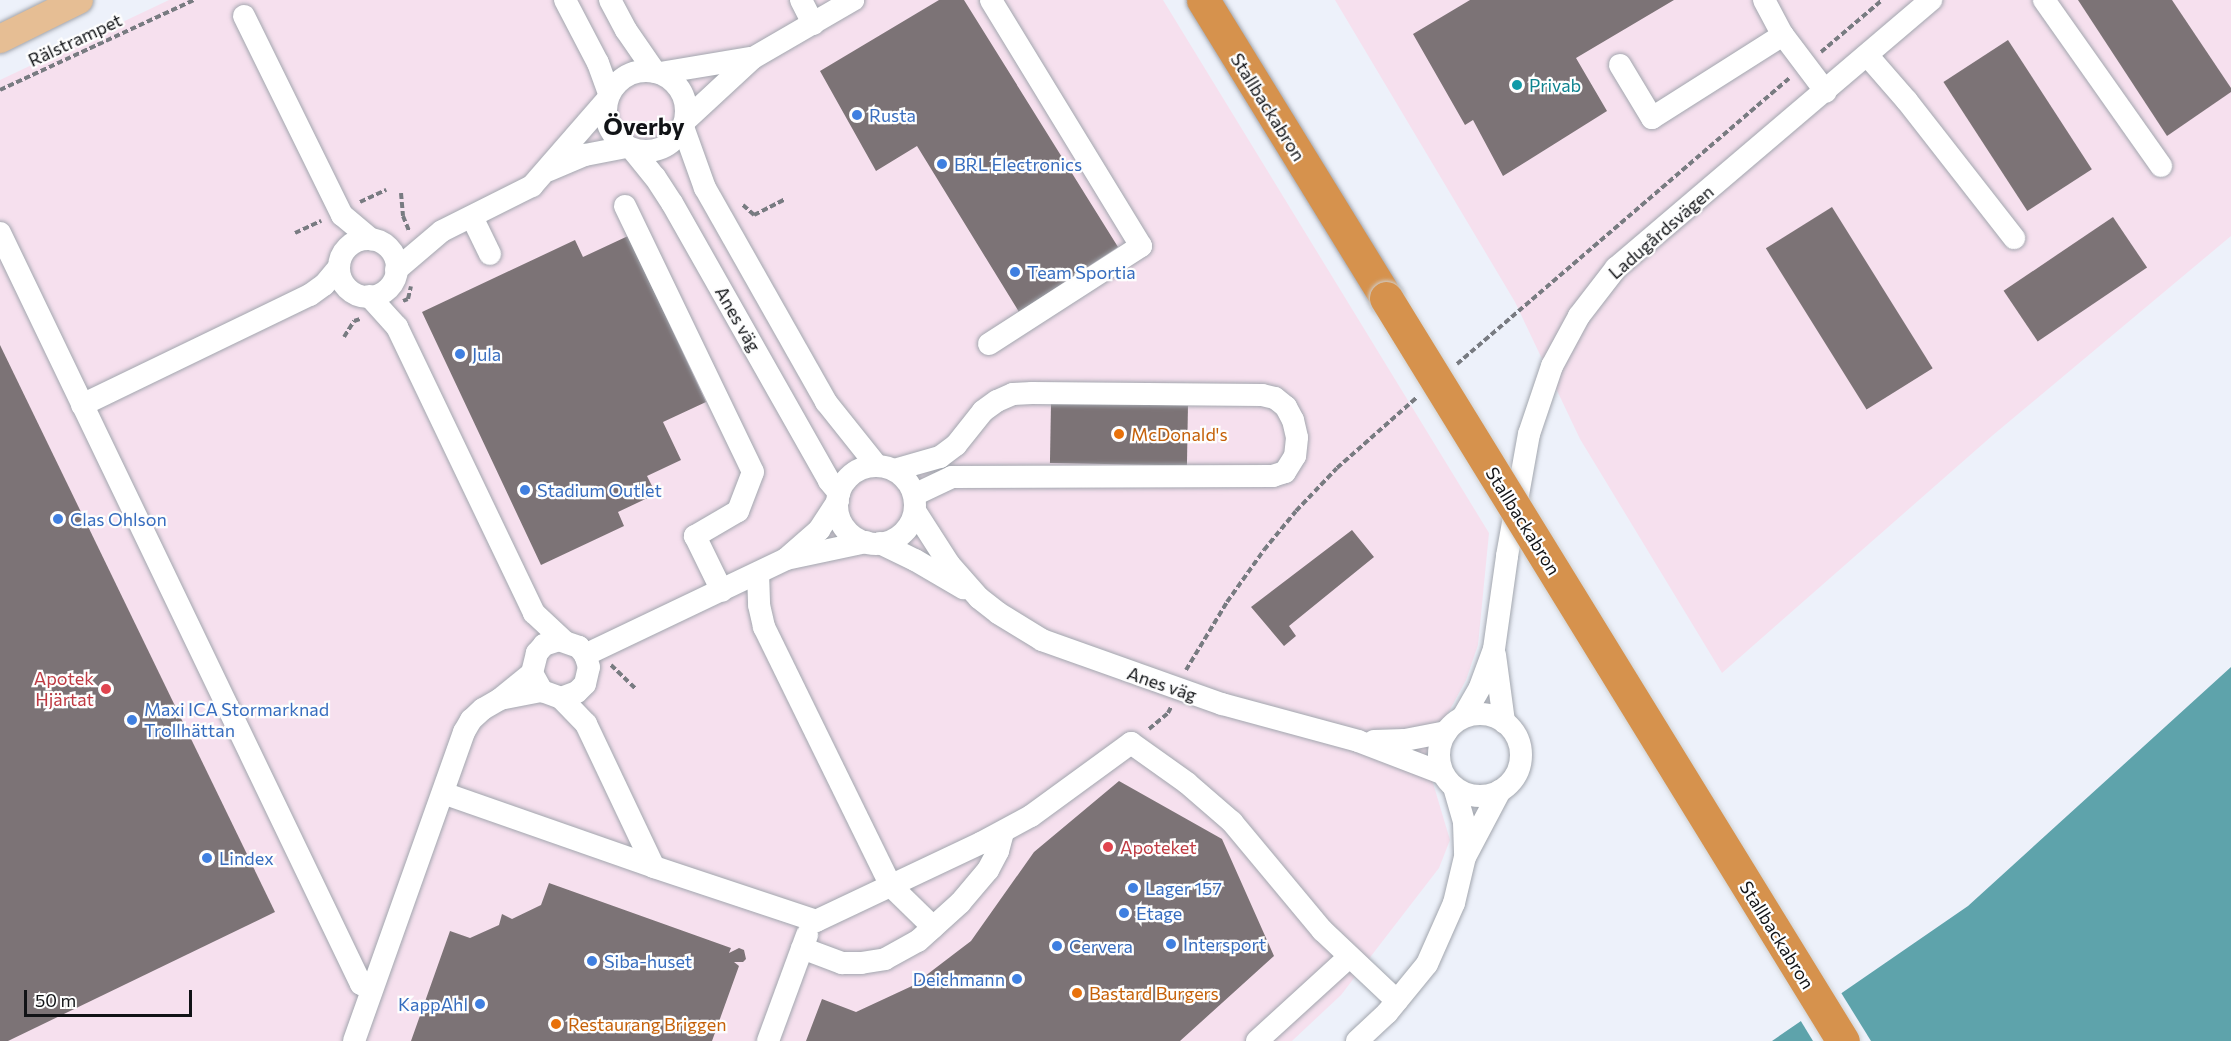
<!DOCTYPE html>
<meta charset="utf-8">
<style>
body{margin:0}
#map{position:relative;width:2231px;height:1041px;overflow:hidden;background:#edf1fa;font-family:Commissioner,sans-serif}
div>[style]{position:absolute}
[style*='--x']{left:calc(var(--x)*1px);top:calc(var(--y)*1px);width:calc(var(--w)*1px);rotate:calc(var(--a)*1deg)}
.commercial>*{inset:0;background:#f6e0ee}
.water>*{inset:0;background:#5ea3ab}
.pier>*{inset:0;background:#edf1fa}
.building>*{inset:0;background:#7c7376;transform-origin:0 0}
.path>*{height:4px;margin-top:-2px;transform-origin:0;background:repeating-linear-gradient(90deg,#787b81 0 6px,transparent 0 9px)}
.roads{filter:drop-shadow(0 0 2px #a2a6ae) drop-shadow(0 0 2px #a2a6ae)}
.minor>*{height:22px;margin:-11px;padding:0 11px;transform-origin:11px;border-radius:11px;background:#fff}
.minor>.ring{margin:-11px;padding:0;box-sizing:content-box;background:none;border:22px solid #fff;border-radius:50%}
.major>*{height:28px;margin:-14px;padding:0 14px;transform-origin:14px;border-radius:14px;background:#e6be94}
.highway>*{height:33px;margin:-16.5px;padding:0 16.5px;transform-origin:16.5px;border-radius:16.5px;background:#d6924d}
.bridges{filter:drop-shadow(0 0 2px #cfd0d0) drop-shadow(0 0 2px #cfd0d0)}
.highway-bridge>*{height:33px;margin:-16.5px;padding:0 16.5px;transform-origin:16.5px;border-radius:16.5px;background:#d6924d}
.dots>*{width:16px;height:16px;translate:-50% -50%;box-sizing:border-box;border:3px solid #fefefe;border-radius:50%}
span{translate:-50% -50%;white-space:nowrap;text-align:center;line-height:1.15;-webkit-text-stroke:4.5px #fefefe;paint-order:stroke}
.street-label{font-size:18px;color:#111316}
.culture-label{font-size:18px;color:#0d838f}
.left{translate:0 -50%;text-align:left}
.shop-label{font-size:18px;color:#366cbe}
.right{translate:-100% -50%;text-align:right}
.food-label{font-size:18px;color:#c56008}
.health-label{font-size:18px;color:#be3a42}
.district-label{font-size:24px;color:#111316;font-weight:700}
.scale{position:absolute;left:24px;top:990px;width:168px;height:27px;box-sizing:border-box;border:3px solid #111316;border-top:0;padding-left:8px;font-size:18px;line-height:21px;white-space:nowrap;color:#111316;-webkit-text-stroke:4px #fefefe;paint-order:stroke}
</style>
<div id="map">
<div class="commercial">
<i style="clip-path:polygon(169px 0,1163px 0,1489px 533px,1478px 645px,1466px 680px,1425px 756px,1450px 840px,1439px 868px,1341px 995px,1292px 1041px,0 1041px,0 80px)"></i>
<i style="clip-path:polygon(1335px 0,2231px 0,2231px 236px,1993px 435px,1722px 673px,1580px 439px,1515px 302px)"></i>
</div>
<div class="water">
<i style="clip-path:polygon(2231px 667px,2231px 1041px,1772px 1041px,1968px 906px)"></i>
</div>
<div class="pier">
<i style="clip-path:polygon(1840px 991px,1871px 1041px,1813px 1041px,1799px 1018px)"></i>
</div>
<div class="building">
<i style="clip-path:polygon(939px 0,964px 0,1118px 247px,1019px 312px,917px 146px,876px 171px,820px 71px)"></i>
<i style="clip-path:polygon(1470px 0,1674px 0,1576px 58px,1607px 111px,1503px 176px,1473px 120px,1465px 125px,1413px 34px)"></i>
<i style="clip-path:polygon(2078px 0,2172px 0,2231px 88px,2231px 92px,2167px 136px)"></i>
<i style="left:2008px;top:40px;width:154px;height:77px;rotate:57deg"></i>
<i style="left:1832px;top:207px;width:190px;height:78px;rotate:58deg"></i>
<i style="left:2113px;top:217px;width:61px;height:132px;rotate:56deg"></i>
<i style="clip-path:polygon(628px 236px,706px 402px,663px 422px,681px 460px,647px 476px,656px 494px,618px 512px,624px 526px,541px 565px,422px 312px,575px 240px,583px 257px)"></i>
<i style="clip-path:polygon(0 345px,275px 912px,8px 1041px,0 1041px)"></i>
<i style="left:1051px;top:403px;width:137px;height:60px;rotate:1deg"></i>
<i style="clip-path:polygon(1352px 530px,1374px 557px,1289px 626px,1296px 636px,1284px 646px,1251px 607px)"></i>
<i style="clip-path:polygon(1119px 781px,1222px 839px,1274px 956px,1180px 1041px,806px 1041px,822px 999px,856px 1012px,912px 986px,971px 941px,1034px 852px)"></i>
<i style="clip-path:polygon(549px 883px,731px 948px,729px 953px,739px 948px,744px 950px,746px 959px,743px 962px,734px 962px,739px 966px,712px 1041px,411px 1041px,450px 931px,470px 938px,499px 925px,502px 914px,512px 919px,541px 905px)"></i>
</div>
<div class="path">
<i style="--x:1821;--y:52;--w:80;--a:-40.4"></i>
<i style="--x:0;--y:90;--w:214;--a:-24.9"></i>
<i style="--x:401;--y:193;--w:23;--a:85"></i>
<i style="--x:403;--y:216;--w:16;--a:68"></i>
<i style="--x:360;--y:202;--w:29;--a:-25"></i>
<i style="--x:743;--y:205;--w:15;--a:42"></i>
<i style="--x:754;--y:215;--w:35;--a:-27"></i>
<i style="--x:295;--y:233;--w:29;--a:-25"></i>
<i style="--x:403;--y:301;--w:5;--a:-22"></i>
<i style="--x:408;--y:299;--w:13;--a:-77"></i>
<i style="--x:344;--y:337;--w:19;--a:-58"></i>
<i style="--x:354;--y:321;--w:6;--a:-18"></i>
<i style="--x:1457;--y:364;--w:439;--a:-40.7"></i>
<i style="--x:611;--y:665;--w:35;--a:44"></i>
<i style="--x:1186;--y:670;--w:79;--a:-58.9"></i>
<i style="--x:1227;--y:602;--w:64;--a:-54.6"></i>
<i style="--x:1264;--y:550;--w:50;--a:-50.6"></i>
<i style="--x:1296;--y:511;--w:59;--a:-46.4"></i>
<i style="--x:1337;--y:468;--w:106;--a:-41.5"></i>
<i style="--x:1149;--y:729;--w:25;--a:-40"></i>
<i style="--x:1168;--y:713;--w:7;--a:-63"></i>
</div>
<div class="roads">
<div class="minor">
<i style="--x:565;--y:0;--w:71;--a:62.4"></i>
<i style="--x:598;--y:63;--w:33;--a:70"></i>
<i style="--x:610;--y:0;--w:34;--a:62"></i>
<i style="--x:626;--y:30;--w:51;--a:55.4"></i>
<i style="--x:801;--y:0;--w:27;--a:63"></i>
<i style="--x:1764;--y:0;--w:40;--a:62"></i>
<i style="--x:1783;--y:35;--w:71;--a:53"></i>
<i style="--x:2044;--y:0;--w:203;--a:54.8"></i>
<i style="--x:244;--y:16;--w:222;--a:63.8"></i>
<i style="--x:342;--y:215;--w:38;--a:40"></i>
<i style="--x:1867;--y:55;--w:61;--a:49"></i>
<i style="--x:1907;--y:101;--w:174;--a:52"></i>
<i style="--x:1620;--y:65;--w:62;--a:58.9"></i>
<i style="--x:1652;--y:118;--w:155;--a:-32.4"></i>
<i class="ring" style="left:606px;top:71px;width:58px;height:58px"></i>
<i style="--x:660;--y:73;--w:92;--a:-9.4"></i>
<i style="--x:686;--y:120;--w:91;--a:-42.8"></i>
<i style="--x:753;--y:58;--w:116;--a:-30.1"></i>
<i style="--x:683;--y:127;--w:65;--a:70.2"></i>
<i style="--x:705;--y:188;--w:246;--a:60.5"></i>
<i style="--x:826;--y:402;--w:82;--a:51.4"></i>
<i style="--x:632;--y:149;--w:36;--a:51"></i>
<i style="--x:655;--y:177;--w:31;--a:57"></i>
<i style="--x:672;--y:203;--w:319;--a:60.5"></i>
<i style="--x:829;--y:481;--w:16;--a:50"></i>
<i style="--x:549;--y:170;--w:39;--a:-23"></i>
<i style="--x:585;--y:155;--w:42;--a:-11"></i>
<i style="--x:625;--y:206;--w:295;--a:64.3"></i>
<i style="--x:753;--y:472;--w:42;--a:111"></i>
<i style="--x:738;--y:511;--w:50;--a:149.8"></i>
<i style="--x:695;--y:536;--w:61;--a:63.9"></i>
<i style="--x:472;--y:217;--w:41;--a:64.1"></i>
<i style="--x:0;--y:233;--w:833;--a:64.33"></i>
<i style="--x:361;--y:984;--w:12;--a:24"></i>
<i class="ring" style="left:339px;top:239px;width:36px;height:36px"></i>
<i style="--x:396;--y:270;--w:60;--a:-40.3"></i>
<i style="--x:442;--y:231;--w:101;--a:-26.6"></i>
<i style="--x:532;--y:186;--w:113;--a:-49"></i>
<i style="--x:369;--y:296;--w:42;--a:47.9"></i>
<i style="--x:397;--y:327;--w:317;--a:64.4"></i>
<i style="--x:534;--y:613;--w:41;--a:43"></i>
<i style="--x:989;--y:344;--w:181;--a:-32.8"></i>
<i style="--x:1141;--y:246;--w:288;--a:-121.4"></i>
<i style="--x:82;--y:405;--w:253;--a:-25.8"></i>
<i style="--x:310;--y:295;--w:17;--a:-36"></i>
<i style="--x:324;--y:285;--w:23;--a:-50"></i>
<i class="ring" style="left:837px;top:466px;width:56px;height:56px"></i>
<i style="--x:894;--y:470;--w:48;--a:-15.8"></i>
<i style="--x:940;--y:457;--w:20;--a:-37"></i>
<i style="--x:956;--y:445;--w:43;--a:-51.5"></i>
<i style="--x:983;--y:411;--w:17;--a:-36"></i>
<i style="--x:997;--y:401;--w:17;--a:-24"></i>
<i style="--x:1013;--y:394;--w:19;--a:-3"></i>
<i style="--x:1032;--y:393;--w:230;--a:0.5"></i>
<i style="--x:1262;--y:395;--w:13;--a:13"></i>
<i style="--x:1275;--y:398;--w:14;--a:39"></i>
<i style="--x:1286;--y:407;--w:15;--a:62"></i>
<i style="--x:1293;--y:420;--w:18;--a:77"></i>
<i style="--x:1297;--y:438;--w:18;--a:96"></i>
<i style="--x:1295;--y:456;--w:19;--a:122"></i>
<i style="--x:1285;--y:472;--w:13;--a:162"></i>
<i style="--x:1273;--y:476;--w:321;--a:179.8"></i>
<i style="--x:952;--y:477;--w:42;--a:154.7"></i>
<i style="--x:915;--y:511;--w:63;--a:57.3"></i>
<i style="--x:949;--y:564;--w:45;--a:48.6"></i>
<i style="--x:979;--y:598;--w:24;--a:38"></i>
<i style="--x:998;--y:613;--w:52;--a:31.5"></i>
<i style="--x:1042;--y:640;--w:191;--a:19.6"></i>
<i style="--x:1222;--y:704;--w:141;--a:15.2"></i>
<i style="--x:1358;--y:741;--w:90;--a:20.9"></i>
<i style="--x:880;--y:543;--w:39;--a:26"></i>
<i style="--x:915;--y:560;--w:56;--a:30.3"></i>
<i style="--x:787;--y:558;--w:43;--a:-41.2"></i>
<i style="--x:819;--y:530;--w:35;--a:-57"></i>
<i style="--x:758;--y:573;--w:32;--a:88"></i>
<i style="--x:759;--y:605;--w:23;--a:77"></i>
<i style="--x:764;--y:627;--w:288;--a:63.9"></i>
<i style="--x:891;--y:886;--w:59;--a:44.3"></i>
<i style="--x:585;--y:655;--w:223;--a:-25.5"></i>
<i style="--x:786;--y:559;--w:82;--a:-12"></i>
<i style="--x:1495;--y:655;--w:68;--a:82.3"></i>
<i style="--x:505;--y:698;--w:38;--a:-11"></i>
<i style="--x:542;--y:691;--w:20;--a:20"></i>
<i style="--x:561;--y:698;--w:17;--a:-21"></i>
<i style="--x:577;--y:692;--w:11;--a:-45"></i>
<i style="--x:585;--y:684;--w:17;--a:-77"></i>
<i style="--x:589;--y:667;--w:13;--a:-108"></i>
<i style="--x:585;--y:655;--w:10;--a:-127"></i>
<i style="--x:579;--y:647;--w:21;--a:-161"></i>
<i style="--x:559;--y:640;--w:16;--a:162"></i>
<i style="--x:544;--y:645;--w:11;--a:131"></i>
<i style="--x:537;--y:653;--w:21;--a:104"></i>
<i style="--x:532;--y:673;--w:21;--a:61"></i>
<i style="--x:561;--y:698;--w:36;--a:46"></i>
<i style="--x:586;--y:724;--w:158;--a:64.6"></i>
<i style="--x:654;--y:867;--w:171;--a:18.4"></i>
<i style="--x:816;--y:921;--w:183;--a:-25.3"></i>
<i style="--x:981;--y:843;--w:57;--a:-28.4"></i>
<i style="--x:1031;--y:816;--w:124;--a:-36.1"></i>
<i style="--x:1131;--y:743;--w:69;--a:35.5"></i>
<i style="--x:1187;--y:783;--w:60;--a:40.9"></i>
<i style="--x:1232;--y:822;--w:141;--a:50.2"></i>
<i style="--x:1322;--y:930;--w:103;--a:43.4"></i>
<i class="ring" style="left:1439px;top:714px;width:60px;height:60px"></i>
<i style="--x:1463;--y:717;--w:34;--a:-60"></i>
<i style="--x:1480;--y:687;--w:40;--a:-69.8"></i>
<i style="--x:1494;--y:649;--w:94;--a:-82"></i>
<i style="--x:1507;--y:556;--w:124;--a:-79.8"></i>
<i style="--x:1529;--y:434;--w:72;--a:-71.3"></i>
<i style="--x:1552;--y:366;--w:57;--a:-61.6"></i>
<i style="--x:1579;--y:316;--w:61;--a:-52.4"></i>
<i style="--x:1616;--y:268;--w:414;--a:-40.4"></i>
<i style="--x:1374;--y:741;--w:31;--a:-2"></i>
<i style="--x:1405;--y:740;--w:42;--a:-11"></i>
<i style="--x:1454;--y:787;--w:37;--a:74"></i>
<i style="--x:1464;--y:823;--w:30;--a:88"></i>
<i style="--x:443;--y:793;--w:224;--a:19.3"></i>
<i style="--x:802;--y:948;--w:43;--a:20.6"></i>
<i style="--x:842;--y:963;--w:19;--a:0"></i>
<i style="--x:861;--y:963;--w:24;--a:-9"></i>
<i style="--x:885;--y:959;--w:38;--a:-29"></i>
<i style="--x:918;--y:941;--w:57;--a:-42.1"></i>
<i style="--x:960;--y:903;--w:43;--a:-49.7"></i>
<i style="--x:988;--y:870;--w:21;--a:-62"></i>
<i style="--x:998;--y:851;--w:20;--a:-75"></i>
<i style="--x:354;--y:1041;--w:328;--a:-70.4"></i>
<i style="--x:464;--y:732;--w:14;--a:-60"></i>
<i style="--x:471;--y:720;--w:16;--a:-43"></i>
<i style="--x:483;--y:709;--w:20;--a:-30"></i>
<i style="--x:500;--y:699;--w:41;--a:-39.1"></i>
<i style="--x:768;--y:1041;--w:113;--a:-69.8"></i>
<i style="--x:1257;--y:1041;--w:123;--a:-42.4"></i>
<i style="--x:1357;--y:1041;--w:41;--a:-43"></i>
<i style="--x:1387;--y:1013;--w:63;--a:-50.8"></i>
<i style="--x:1427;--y:964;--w:67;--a:-66.1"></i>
<i style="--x:1454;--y:903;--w:47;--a:-76.6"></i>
<i style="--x:1465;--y:857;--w:75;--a:-62.1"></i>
</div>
<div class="major">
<i style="--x:0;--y:39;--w:88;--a:-26.3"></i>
</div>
<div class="highway">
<i style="--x:1203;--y:0;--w:350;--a:58.4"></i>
</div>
</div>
<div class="bridges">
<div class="highway-bridge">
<i style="--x:1386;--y:298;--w:872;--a:58.41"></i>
</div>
</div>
<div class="dots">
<i style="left:1517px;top:85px;background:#0f9aa8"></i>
<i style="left:857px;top:115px;background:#3f7fe0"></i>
<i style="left:942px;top:164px;background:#3f7fe0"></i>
<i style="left:1015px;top:272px;background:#3f7fe0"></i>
<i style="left:460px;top:354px;background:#3f7fe0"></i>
<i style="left:1119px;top:434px;background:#e8710a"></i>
<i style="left:525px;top:490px;background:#3f7fe0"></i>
<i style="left:58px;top:519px;background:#3f7fe0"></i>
<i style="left:106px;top:689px;background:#e0444e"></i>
<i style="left:132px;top:720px;background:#3f7fe0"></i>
<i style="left:1108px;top:847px;background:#e0444e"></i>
<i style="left:207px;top:858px;background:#3f7fe0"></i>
<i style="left:1133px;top:888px;background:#3f7fe0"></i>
<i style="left:1124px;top:913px;background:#3f7fe0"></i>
<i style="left:1171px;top:944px;background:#3f7fe0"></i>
<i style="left:1057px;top:946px;background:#3f7fe0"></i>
<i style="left:592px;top:961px;background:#3f7fe0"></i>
<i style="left:1017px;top:979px;background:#3f7fe0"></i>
<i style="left:1077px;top:993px;background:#e8710a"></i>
<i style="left:480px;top:1004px;background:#3f7fe0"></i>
<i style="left:556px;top:1024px;background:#e8710a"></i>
</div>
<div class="street-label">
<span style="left:75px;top:40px;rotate:-25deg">Rälstrampet</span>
<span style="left:1268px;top:107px;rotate:58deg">Stallbackabron</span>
<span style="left:1661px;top:232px;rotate:-41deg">Ladugårdsvägen</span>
<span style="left:738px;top:319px;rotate:60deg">Anes väg</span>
<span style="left:1523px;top:521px;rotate:58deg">Stallbackabron</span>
<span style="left:1162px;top:684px;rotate:19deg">Anes väg</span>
<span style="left:1777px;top:935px;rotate:58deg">Stallbackabron</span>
</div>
<div class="culture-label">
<span class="left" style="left:1529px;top:85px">Privab</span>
</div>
<div class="shop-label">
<span class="left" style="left:869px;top:115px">Rusta</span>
<span class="left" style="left:954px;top:164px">BRL Electronics</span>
<span class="left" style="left:1027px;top:272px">Team Sportia</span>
<span class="left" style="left:472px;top:354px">Jula</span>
<span class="left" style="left:537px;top:490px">Stadium Outlet</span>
<span class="left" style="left:70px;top:519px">Clas Ohlson</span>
<span class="left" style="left:144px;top:720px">Maxi ICA Stormarknad<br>Trollhättan</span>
<span class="left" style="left:219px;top:858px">Lindex</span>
<span class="left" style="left:1145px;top:888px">Lager 157</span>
<span class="left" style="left:1136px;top:913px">Etage</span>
<span class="left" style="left:1183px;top:944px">Intersport</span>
<span class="left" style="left:1069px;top:946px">Cervera</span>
<span class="left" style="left:604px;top:961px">Siba-huset</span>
<span class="right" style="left:1005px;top:979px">Deichmann</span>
<span class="right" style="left:468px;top:1004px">KappAhl</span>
</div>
<div class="food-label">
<span class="left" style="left:1131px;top:434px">McDonald's</span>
<span class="left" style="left:1089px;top:993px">Bastard Burgers</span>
<span class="left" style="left:568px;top:1024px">Restaurang Briggen</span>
</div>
<div class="health-label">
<span class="right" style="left:94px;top:689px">Apotek<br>Hjärtat</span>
<span class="left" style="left:1120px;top:847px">Apoteket</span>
</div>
<div class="district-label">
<span style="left:644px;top:126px">Överby</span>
</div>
<div class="scale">50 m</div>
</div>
